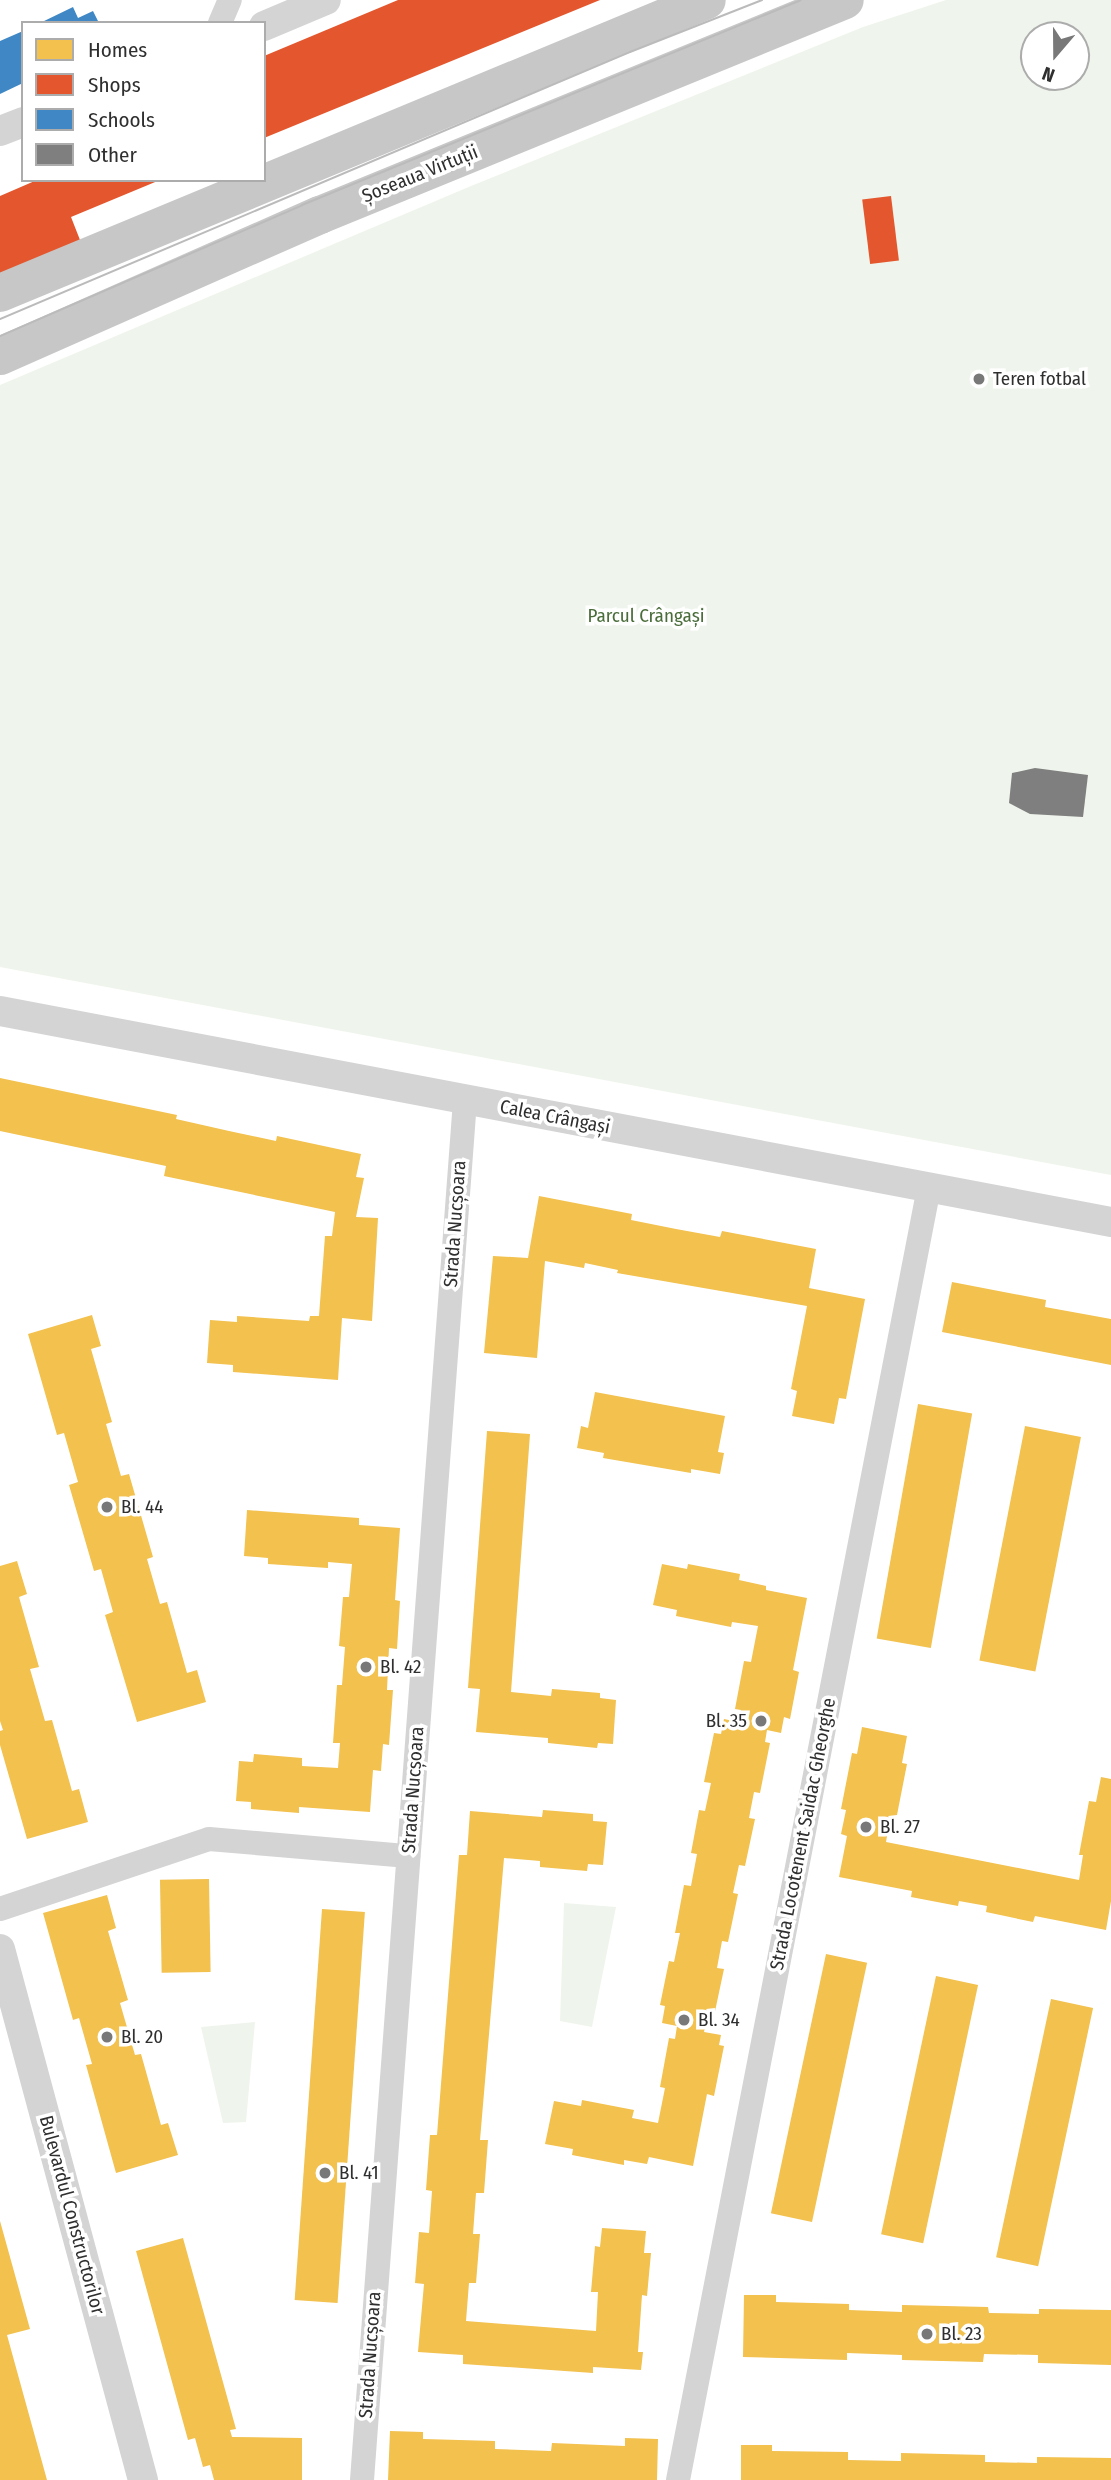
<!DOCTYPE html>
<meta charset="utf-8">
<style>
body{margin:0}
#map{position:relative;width:1111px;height:2480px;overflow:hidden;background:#fff;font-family:"Fira Sans Condensed",sans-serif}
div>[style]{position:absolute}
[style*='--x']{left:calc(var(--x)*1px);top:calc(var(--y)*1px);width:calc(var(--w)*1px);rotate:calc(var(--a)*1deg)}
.green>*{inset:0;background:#eff5ec}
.homes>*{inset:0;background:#f2c14e;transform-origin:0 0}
.shops>*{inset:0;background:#e4572e;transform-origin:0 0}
.schools>*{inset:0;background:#3f88c5}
.building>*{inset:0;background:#7f7f7f}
.minor>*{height:24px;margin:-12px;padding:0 12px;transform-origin:12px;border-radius:12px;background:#d4d4d4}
.tertiary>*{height:30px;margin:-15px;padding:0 15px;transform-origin:15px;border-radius:15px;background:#d4d4d4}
.primary>*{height:38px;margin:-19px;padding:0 19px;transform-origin:19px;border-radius:19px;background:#c7c7c7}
.tram>*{height:2px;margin:-1px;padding:0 1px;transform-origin:1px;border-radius:1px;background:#bbb}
.dots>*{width:19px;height:19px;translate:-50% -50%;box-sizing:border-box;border:4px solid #fff;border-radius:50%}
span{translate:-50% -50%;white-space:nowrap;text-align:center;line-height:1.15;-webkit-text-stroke:7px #fff;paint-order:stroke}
.street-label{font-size:19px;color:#2f2f2f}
.poi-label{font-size:19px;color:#2f2f2f}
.left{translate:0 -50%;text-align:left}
.right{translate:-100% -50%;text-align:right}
.park-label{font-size:19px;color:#4a6d3a}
.legend{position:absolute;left:21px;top:21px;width:245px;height:161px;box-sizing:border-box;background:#fff;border:2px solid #acacac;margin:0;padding:9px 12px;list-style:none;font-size:21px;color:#2f2f2f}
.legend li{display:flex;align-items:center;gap:14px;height:35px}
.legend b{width:35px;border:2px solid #acacac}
.north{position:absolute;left:1020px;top:21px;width:70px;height:70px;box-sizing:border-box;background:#fff;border:2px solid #acacac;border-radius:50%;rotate:200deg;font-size:19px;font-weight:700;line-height:28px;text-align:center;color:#2f2f2f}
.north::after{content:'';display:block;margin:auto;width:24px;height:32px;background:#787878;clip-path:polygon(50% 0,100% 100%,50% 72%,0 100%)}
</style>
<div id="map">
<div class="green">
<i style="clip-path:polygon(evenodd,946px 0,1111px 0,1111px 1175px,0 967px,0 385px,471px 186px,863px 27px,946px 0,1034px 35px,1076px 35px,1076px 77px,1034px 77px,1034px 35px)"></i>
<i style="clip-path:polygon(564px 1903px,616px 1907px,592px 2027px,560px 2021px)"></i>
<i style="clip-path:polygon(255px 2022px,246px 2122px,223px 2123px,201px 2027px)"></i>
</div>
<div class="homes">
<i style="clip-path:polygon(0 1078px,177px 1115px,176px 1119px,229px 1131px,276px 1141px,277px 1136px,361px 1154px,356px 1177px,364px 1178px,356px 1217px,378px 1218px,372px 1321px,342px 1318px,338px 1380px,233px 1372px,233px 1365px,207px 1363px,210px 1320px,237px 1322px,237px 1316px,309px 1321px,310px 1316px,319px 1316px,325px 1236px,332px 1236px,335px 1212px,164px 1176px,166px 1166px,0 1131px)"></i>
<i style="clip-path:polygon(539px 1196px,632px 1214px,631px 1220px,676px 1229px,720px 1237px,722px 1231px,816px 1249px,809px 1288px,865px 1299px,846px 1399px,839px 1398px,834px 1424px,792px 1416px,797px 1391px,791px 1389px,807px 1306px,617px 1273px,618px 1270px,585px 1263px,584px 1268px,545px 1261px,537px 1358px,484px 1353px,493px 1256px,528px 1258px)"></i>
<i style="clip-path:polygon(952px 1282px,1046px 1300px,1045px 1307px,1111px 1319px,1111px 1365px,942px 1332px)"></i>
<i style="clip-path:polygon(92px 1315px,101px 1346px,91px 1349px,112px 1422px,106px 1424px,121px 1476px,129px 1474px,153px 1557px,147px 1559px,160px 1604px,167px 1602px,187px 1673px,197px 1670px,206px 1702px,137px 1722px,105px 1615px,113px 1612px,101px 1569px,94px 1571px,69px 1485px,78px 1482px,64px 1433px,57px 1435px,28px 1334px)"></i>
<i style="clip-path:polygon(595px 1392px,725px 1416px,718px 1452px,724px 1453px,720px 1474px,691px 1469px,691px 1473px,603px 1458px,604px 1453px,577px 1448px,581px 1426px,588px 1428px)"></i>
<i style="left:918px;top:1404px;width:55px;height:238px;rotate:10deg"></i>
<i style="left:1025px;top:1426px;width:57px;height:239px;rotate:11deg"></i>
<i style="clip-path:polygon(487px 1431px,530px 1434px,511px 1692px,551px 1696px,552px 1689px,600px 1693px,600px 1698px,616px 1700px,613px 1744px,598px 1743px,597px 1748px,548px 1743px,548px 1738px,476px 1732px,480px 1689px,468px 1688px)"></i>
<i style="clip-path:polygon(247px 1510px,359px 1518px,359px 1525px,400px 1528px,395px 1600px,400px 1601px,397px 1649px,389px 1648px,387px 1690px,393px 1690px,389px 1745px,383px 1744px,381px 1771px,373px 1770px,370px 1812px,299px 1807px,299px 1813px,251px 1809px,251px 1802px,236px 1801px,239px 1761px,253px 1762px,254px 1754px,302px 1758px,302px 1766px,338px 1768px,340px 1743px,333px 1743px,337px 1685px,342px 1685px,345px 1647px,339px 1646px,343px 1597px,349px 1597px,352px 1564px,328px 1562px,328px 1568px,268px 1564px,268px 1558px,244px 1556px)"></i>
<i style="clip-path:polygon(17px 1561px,27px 1594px,19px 1597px,39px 1667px,30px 1669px,45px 1721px,52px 1720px,72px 1791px,79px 1789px,88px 1822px,27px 1839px,0 1745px,0 1731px,3px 1730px,0 1721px,0 1566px)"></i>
<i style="clip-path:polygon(662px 1564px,687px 1569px,688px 1564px,740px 1574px,739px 1580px,766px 1586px,766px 1590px,807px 1598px,793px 1670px,799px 1672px,790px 1719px,784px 1717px,781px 1733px,767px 1730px,765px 1742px,770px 1743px,760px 1793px,754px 1792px,749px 1818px,755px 1819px,745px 1866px,739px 1865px,733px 1893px,738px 1894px,728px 1942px,722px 1941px,717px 1968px,724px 1969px,714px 2016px,707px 2015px,704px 2032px,721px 2035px,719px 2045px,724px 2046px,714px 2096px,707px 2094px,693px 2166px,649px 2157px,647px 2164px,624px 2160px,624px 2165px,572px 2155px,573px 2149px,545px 2144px,554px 2101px,581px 2106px,582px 2100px,634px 2110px,632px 2118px,658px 2123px,665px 2088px,660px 2087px,669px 2038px,675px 2039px,677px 2026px,662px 2023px,665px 2006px,660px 2005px,669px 1961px,674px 1962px,680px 1933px,675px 1933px,684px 1885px,691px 1886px,697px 1854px,691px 1853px,699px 1810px,705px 1811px,711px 1783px,704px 1782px,714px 1733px,721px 1734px,724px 1719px,738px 1722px,741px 1710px,735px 1709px,744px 1661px,751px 1662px,758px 1626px,732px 1622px,731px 1627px,676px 1616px,677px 1610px,653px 1605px)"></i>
<i style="clip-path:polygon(862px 1727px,907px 1736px,902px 1763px,907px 1764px,896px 1820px,890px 1818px,886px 1842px,1079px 1880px,1083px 1855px,1079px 1855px,1089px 1801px,1096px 1802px,1101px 1777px,1111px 1779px,1111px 1901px,1106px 1930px,1035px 1916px,1033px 1922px,986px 1912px,987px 1906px,959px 1901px,958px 1906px,911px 1897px,912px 1891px,839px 1877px,847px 1836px,841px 1834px,846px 1810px,841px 1809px,852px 1753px,857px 1754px)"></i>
<i style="clip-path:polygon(543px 1810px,593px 1814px,593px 1821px,607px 1822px,603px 1865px,588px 1864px,587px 1871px,540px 1867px,540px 1861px,504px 1858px,480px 2140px,488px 2140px,484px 2193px,476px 2193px,473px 2234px,480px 2234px,476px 2283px,469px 2283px,466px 2321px,596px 2331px,598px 2292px,591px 2292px,595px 2246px,600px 2247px,602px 2228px,646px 2231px,644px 2253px,651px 2253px,647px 2296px,642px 2295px,638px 2352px,643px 2352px,641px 2370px,593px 2367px,593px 2373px,463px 2364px,463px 2355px,418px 2352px,424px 2284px,415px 2283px,419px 2232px,429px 2233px,432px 2191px,426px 2190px,430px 2135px,437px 2135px,459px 1855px,467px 1855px,470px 1811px,542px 1817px)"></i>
<i style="left:209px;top:1879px;width:93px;height:49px;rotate:89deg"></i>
<i style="clip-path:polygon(107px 1895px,116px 1928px,108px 1931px,128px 2000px,120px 2003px,135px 2055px,141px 2054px,161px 2125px,168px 2123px,178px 2155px,116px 2173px,86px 2065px,92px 2064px,79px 2018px,73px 2020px,43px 1913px)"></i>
<i style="left:322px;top:1909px;width:43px;height:392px;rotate:4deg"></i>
<i style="left:826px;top:1954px;width:42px;height:265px;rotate:12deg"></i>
<i style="left:936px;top:1976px;width:43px;height:264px;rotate:12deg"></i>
<i style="left:1051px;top:1999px;width:43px;height:264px;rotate:12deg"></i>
<i style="clip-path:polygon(0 2221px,30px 2329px,7px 2335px,47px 2480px,0 2480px)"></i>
<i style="clip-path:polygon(183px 2238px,236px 2429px,230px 2430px,232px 2437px,302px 2438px,302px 2480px,214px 2480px,210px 2465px,203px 2467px,195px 2438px,188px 2440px,136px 2251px)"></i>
<i style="clip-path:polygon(744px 2295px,776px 2295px,776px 2302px,849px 2304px,849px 2310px,902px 2312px,902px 2305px,988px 2307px,989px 2313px,1039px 2314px,1039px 2309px,1111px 2310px,1111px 2365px,1038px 2363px,1038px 2355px,984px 2354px,983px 2362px,902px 2360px,902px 2355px,847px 2353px,847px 2360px,743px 2357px)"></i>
<i style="clip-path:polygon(390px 2431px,423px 2432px,423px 2439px,495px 2441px,495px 2449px,551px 2451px,552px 2443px,625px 2446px,625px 2438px,658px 2439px,657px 2480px,388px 2480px)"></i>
<i style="clip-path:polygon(741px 2445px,772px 2445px,772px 2451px,848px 2452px,848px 2460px,901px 2461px,901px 2453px,985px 2455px,985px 2462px,1037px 2463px,1037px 2457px,1111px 2458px,1111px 2480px,741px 2480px)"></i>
</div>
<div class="shops">
<i style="clip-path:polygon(398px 0,600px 0,264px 138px,264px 56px)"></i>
<i style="clip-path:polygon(37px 180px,160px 180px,71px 217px,80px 240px,0 274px,0 196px)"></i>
<i style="left:891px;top:196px;width:65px;height:29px;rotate:83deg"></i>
</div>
<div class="schools">
<i style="clip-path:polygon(73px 7px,78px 18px,93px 11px,99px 23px,40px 23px)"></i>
<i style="clip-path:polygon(23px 31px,23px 83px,0 94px,0 41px)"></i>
</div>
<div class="building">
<i style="clip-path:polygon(1035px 768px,1088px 775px,1083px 817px,1030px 814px,1009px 803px,1012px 773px)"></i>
</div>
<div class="minor">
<i style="--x:220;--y:23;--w:25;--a:-67"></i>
<i style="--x:0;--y:1909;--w:220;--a:-18.5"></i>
<i style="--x:209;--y:1839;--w:200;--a:4.9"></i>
<i style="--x:362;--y:2480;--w:1385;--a:-85.73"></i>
<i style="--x:678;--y:2480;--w:1316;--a:-79.01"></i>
</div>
<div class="tertiary">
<i style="--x:264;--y:26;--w:67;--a:-22.8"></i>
<i style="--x:0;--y:131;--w:25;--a:-21"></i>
<i style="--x:0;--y:1011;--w:1131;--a:10.75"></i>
<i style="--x:0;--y:1949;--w:550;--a:74.93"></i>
</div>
<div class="primary">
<i style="--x:0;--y:293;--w:765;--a:-22.51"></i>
<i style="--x:0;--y:356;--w:350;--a:-23.8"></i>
<i style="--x:320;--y:215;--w:567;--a:-22.27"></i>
</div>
<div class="tram">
<i style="--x:0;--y:319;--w:684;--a:-22.97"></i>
<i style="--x:630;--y:52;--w:142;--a:-21.5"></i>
<i style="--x:0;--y:336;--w:329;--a:-23.4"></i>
<i style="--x:302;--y:205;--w:539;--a:-22.33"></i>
</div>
<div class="dots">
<i style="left:979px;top:379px;background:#787878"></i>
<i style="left:107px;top:1507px;background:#787878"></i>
<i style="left:366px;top:1667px;background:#787878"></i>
<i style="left:761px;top:1721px;background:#787878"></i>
<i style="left:866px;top:1827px;background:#787878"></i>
<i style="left:684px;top:2020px;background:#787878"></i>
<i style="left:107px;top:2037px;background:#787878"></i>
<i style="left:325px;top:2173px;background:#787878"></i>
<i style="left:927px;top:2334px;background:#787878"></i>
</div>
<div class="street-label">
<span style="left:420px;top:174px;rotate:-22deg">Șoseaua Virtuții</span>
<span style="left:555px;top:1117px;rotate:11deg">Calea Crângași</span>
<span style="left:455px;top:1224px;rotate:-86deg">Strada Nucșoara</span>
<span style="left:413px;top:1790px;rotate:-86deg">Strada Nucșoara</span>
<span style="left:803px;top:1834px;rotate:-79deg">Strada Locotenent Saidac Gheorghe</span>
<span style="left:72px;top:2215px;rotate:75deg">Bulevardul Constructorilor</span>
<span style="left:370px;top:2355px;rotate:-86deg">Strada Nucșoara</span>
</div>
<div class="poi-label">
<span class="left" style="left:993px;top:379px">Teren fotbal</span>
<span class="left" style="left:121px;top:1507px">Bl. 44</span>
<span class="left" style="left:380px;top:1667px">Bl. 42</span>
<span class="right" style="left:747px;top:1721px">Bl. 35</span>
<span class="left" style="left:880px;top:1827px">Bl. 27</span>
<span class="left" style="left:698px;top:2020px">Bl. 34</span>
<span class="left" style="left:121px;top:2037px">Bl. 20</span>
<span class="left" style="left:339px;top:2173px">Bl. 41</span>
<span class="left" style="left:941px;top:2334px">Bl. 23</span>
</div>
<div class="park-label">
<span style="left:646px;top:616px">Parcul Crângași</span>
</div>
<ul class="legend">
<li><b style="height:19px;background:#f2c14e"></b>Homes</li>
<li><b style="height:19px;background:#e4572e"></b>Shops</li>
<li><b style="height:19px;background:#3f88c5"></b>Schools</li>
<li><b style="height:19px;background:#7f7f7f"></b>Other</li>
</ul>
<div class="north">N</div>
</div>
